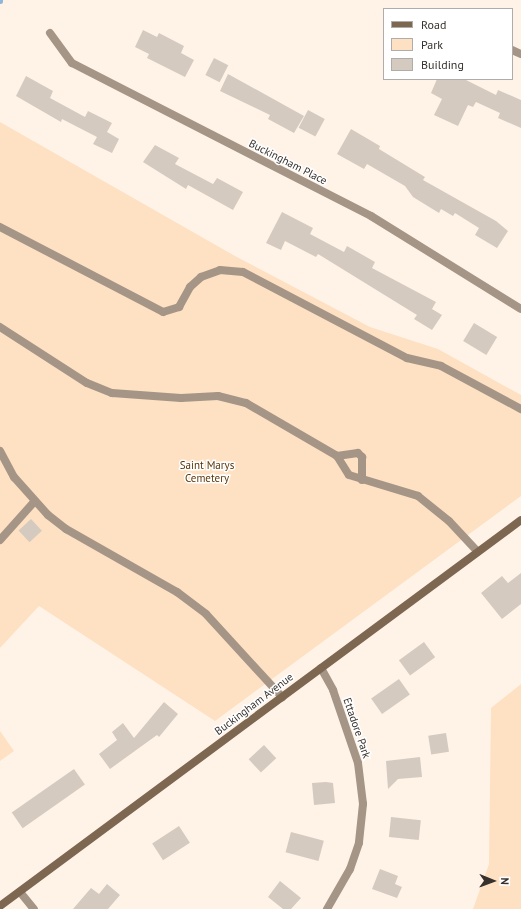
<!DOCTYPE html>
<style>
body{margin:0}
#map{position:relative;width:521px;height:909px;overflow:hidden;background:#fff3e8;font-family:"PT Sans",sans-serif}
div>[style]{position:absolute}
[style*='--x']{left:calc(var(--x)*1px);top:calc(var(--y)*1px);width:calc(var(--w)*1px);rotate:calc(var(--a)*1deg)}
.green>*{inset:0;background:#fee0c3}
.stream>*{height:5px;margin:-2.5px;padding:0 2.5px;transform-origin:2.5px;border-radius:2.5px;background:#90b6d9}
.building>*{inset:0;background:#d5cabf;transform-origin:0 0}
.lane>*{height:8px;margin:-4px;padding:0 4px;transform-origin:4px;border-radius:4px;background:#a59586}
.street>*{height:8px;margin:-4px;padding:0 4px;transform-origin:4px;border-radius:4px;background:#a59586}
.secondary>*{height:8px;margin:-4px;padding:0 4px;transform-origin:4px;border-radius:4px;background:#7e6751}
span{translate:-50% -50%;white-space:nowrap;text-align:center;line-height:1.15;-webkit-text-stroke:3px #fff;paint-order:stroke}
.street-label{font-size:11px;color:#36312d}
.park-label{font-size:11px;color:#5a3608}
.legend{position:absolute;left:383px;top:8px;width:130px;height:72px;box-sizing:border-box;background:#fff;border:1px solid #afadab;margin:0;padding:5px 7px;list-style:none;font-size:12px;color:#36312d}
.legend li{display:flex;align-items:center;gap:8px;height:20px}
.legend b{width:20px;border:1px solid #afadab}
.north{position:absolute;left:473px;top:861px;width:40px;height:40px;-webkit-text-stroke:3px #fff;paint-order:stroke;rotate:91deg;font-size:11px;font-weight:700;line-height:16px;text-align:center;color:#36312d}
.north::after{content:'';display:block;margin:auto;width:14px;height:18px;background:#36312d;clip-path:polygon(50% 0,100% 100%,50% 72%,0 100%)}
</style>
<div id="map">
<div class="green">
<i style="clip-path:polygon(0 122px,235px 256px,370px 327px,438px 349px,521px 395px,521px 496px,215px 721px,39px 606px,0 648px)"></i>
<i style="clip-path:polygon(521px 684px,521px 909px,473px 909px,489px 864px,491px 708px)"></i>
<i style="clip-path:polygon(0 731px,14px 751px,0 761px)"></i>
</div>
<div class="stream">
<i style="--x:0;--y:1;--w:1;--a:-90"></i>
</div>
<div class="building">
<i style="clip-path:polygon(143px 30px,157px 37px,159px 33px,184px 46px,181px 53px,194px 60px,185px 77px,147px 58px,149px 54px,135px 47px)"></i>
<i style="left:214px;top:58px;width:16px;height:19px;rotate:27deg"></i>
<i style="clip-path:polygon(228px 74px,304px 116px,294px 133px,268px 119px,270px 115px,220px 91px)"></i>
<i style="clip-path:polygon(26px 76px,53px 91px,50px 98px,85px 117px,88px 111px,112px 123px,107px 132px,119px 139px,112px 153px,93px 144px,97px 137px,62px 119px,61px 122px,16px 96px)"></i>
<i style="clip-path:polygon(437px 79px,464px 79px,496px 95px,498px 90px,521px 100px,521px 128px,498px 118px,500px 113px,476px 102px,473px 107px,468px 105px,458px 126px,434px 115px,442px 99px,431px 93px)"></i>
<i style="left:308px;top:110px;width:19px;height:20px;rotate:28deg"></i>
<i style="clip-path:polygon(351px 129px,380px 146px,379px 149px,425px 177px,423px 180px,496px 221px,508px 231px,497px 248px,475px 235px,479px 228px,455px 213px,453px 216px,441px 209px,439px 213px,413px 197px,405px 186px,367px 164px,364px 169px,337px 154px)"></i>
<i style="clip-path:polygon(155px 145px,179px 158px,175px 164px,213px 184px,217px 178px,243px 192px,233px 210px,188px 185px,186px 189px,143px 162px)"></i>
<i style="clip-path:polygon(282px 212px,313px 228px,310px 234px,344px 252px,347px 246px,375px 262px,372px 268px,436px 302px,432px 309px,442px 315px,432px 330px,414px 319px,417px 315px,318px 254px,316px 257px,285px 241px,281px 250px,266px 243px)"></i>
<i style="left:474px;top:323px;width:27px;height:21px;rotate:31deg"></i>
<i style="left:31px;top:519px;width:16px;height:17px;rotate:47deg"></i>
<i style="clip-path:polygon(521px 573px,521px 604px,502px 619px,481px 593px,502px 576px,508px 583px)"></i>
<i style="left:424px;top:642px;width:19px;height:31px;rotate:54deg"></i>
<i style="left:399px;top:679px;width:19px;height:34px;rotate:55deg"></i>
<i style="clip-path:polygon(164px 702px,178px 714px,159px 737px,157px 735px,110px 769px,99px 754px,117px 740px,112px 732px,123px 723px,134px 738px)"></i>
<i style="left:446px;top:733px;width:19px;height:18px;rotate:81deg"></i>
<i style="left:264px;top:745px;width:18px;height:21px;rotate:47deg"></i>
<i style="clip-path:polygon(420px 757px,422px 777px,398px 779px,388px 789px,386px 761px)"></i>
<i style="left:74px;top:769px;width:19px;height:76px;rotate:55deg"></i>
<i style="clip-path:polygon(326px 782px,333px 783px,335px 803px,314px 805px,312px 783px)"></i>
<i style="left:391px;top:817px;width:30px;height:20px;rotate:6deg"></i>
<i style="left:179px;top:826px;width:20px;height:32px;rotate:57deg"></i>
<i style="left:291px;top:832px;width:34px;height:21px;rotate:15deg"></i>
<i style="clip-path:polygon(380px 869px,398px 876px,395px 884px,402px 887px,397px 898px,372px 889px)"></i>
<i style="clip-path:polygon(280px 881px,301px 898px,291px 909px,283px 909px,268px 897px)"></i>
<i style="clip-path:polygon(107px 884px,120px 895px,108px 909px,73px 909px,91px 888px,99px 894px)"></i>
</div>
<div class="lane">
<i style="--x:0;--y:227;--w:184;--a:27.5"></i>
<i style="--x:163;--y:312;--w:17;--a:-17"></i>
<i style="--x:179;--y:307;--w:23;--a:-61"></i>
<i style="--x:190;--y:287;--w:15;--a:-42"></i>
<i style="--x:201;--y:277;--w:20;--a:-20"></i>
<i style="--x:220;--y:270;--w:23;--a:5"></i>
<i style="--x:243;--y:272;--w:185;--a:27.7"></i>
<i style="--x:407;--y:358;--w:35;--a:13"></i>
<i style="--x:441;--y:366;--w:91;--a:28.3"></i>
<i style="--x:0;--y:327;--w:103;--a:32.8"></i>
<i style="--x:87;--y:383;--w:27;--a:22"></i>
<i style="--x:112;--y:393;--w:69;--a:4.1"></i>
<i style="--x:181;--y:398;--w:37;--a:-3"></i>
<i style="--x:218;--y:396;--w:29;--a:14"></i>
<i style="--x:246;--y:403;--w:105;--a:30.2"></i>
<i style="--x:337;--y:456;--w:22;--a:58"></i>
<i style="--x:349;--y:475;--w:72;--a:16.9"></i>
<i style="--x:418;--y:496;--w:40;--a:39"></i>
<i style="--x:449;--y:521;--w:42;--a:46.9"></i>
<i style="--x:0;--y:451;--w:30;--a:62"></i>
<i style="--x:14;--y:477;--w:51;--a:48.2"></i>
<i style="--x:48;--y:515;--w:23;--a:38"></i>
<i style="--x:66;--y:529;--w:128;--a:29.6"></i>
<i style="--x:177;--y:592;--w:36;--a:37"></i>
<i style="--x:206;--y:614;--w:113;--a:47.5"></i>
<i style="--x:337;--y:456;--w:21;--a:-8"></i>
<i style="--x:358;--y:453;--w:6;--a:45"></i>
<i style="--x:362;--y:457;--w:23;--a:90"></i>
<i style="--x:0;--y:540;--w:51;--a:-48.2"></i>
</div>
<div class="street">
<i style="--x:50;--y:33;--w:37;--a:54"></i>
<i style="--x:72;--y:63;--w:336;--a:27.1"></i>
<i style="--x:371;--y:216;--w:176;--a:31.8"></i>
<i style="--x:512;--y:50;--w:10;--a:24"></i>
<i style="--x:321;--y:668;--w:25;--a:61"></i>
<i style="--x:333;--y:690;--w:77;--a:71.1"></i>
<i style="--x:358;--y:763;--w:41;--a:83"></i>
<i style="--x:363;--y:804;--w:39;--a:96"></i>
<i style="--x:359;--y:843;--w:28;--a:109"></i>
<i style="--x:350;--y:869;--w:46;--a:119.9"></i>
<i style="--x:20;--y:892;--w:22;--a:51"></i>
</div>
<div class="secondary">
<i style="--x:0;--y:906;--w:648;--a:-36.53"></i>
</div>
<div class="street-label">
<span style="left:288px;top:162px;rotate:27deg">Buckingham Place</span>
<span style="left:254px;top:704px;rotate:-37deg">Buckingham Avenue</span>
<span style="left:357px;top:728px;rotate:71deg">Ettadore Park</span>
</div>
<div class="park-label">
<span style="left:207px;top:472px">Saint Marys<br>Cemetery</span>
</div>
<ul class="legend">
<li><b style="height:5px;background:#7e6751"></b>Road</li>
<li><b style="height:11px;background:#fee0c3"></b>Park</li>
<li><b style="height:11px;background:#d5cabf"></b>Building</li>
</ul>
<div class="north">N</div>
</div>
